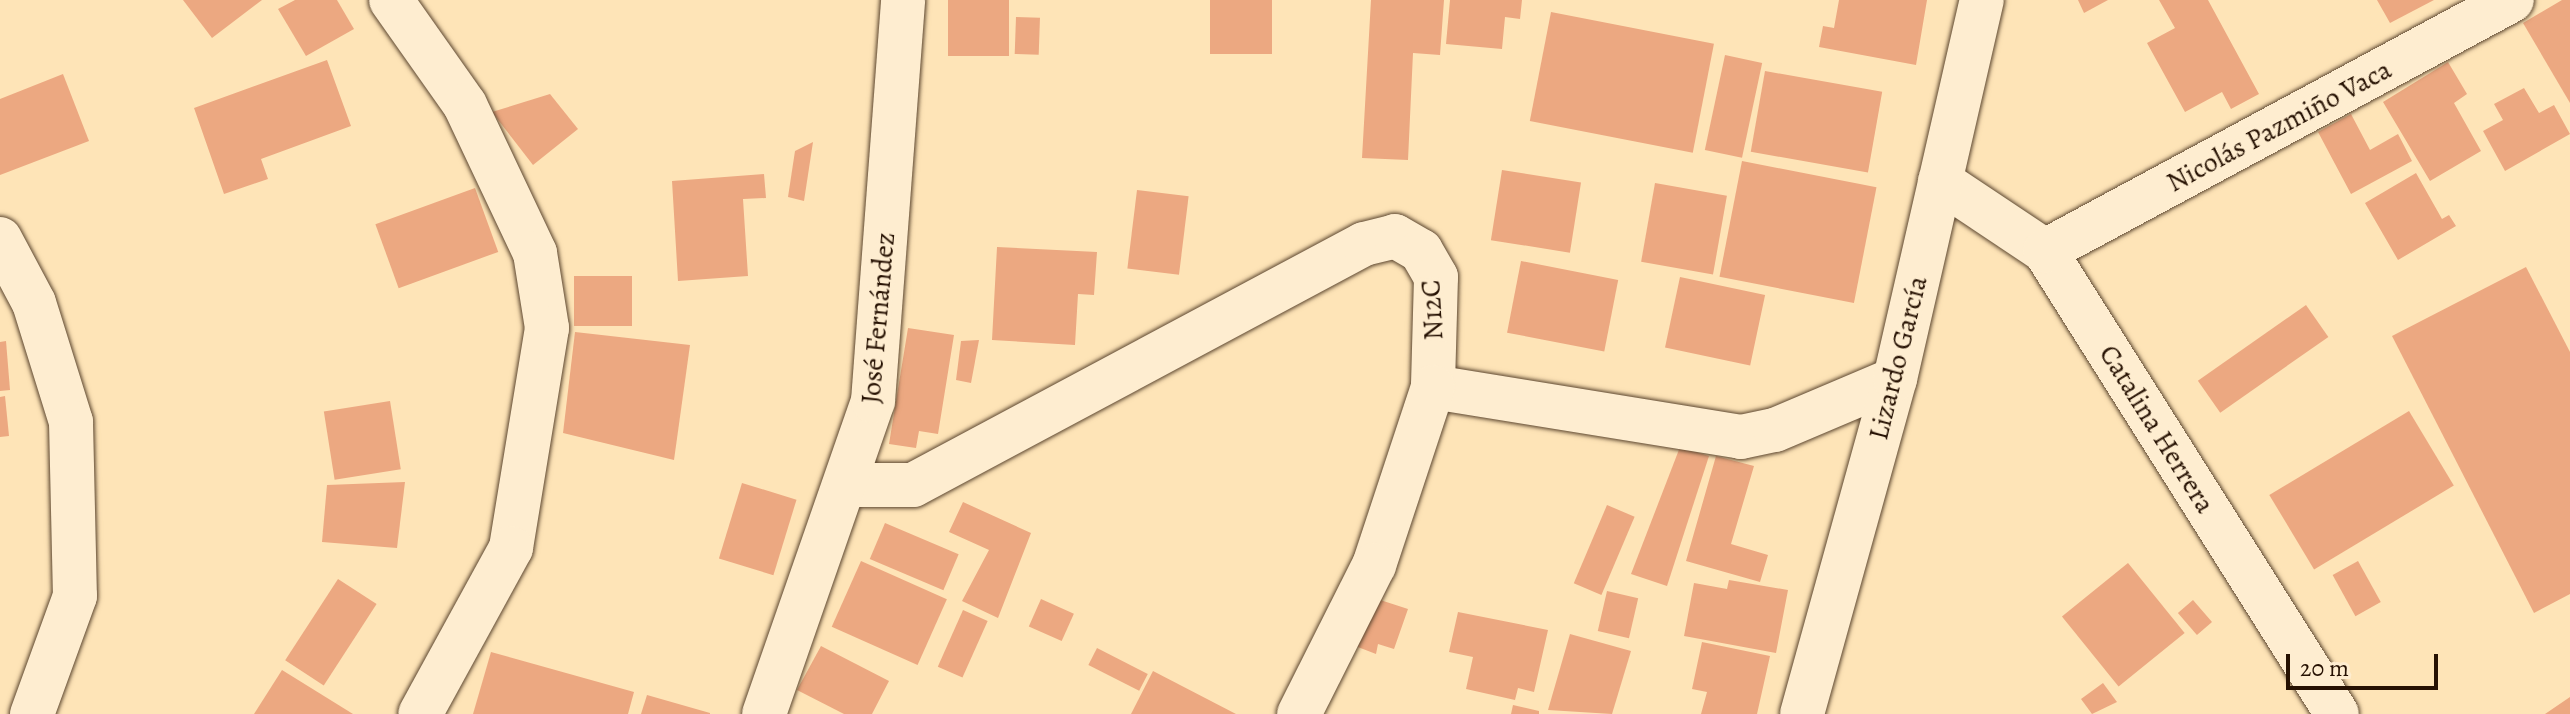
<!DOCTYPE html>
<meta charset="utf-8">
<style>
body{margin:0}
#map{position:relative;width:2570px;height:714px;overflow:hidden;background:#fee4b7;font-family:Alegreya,serif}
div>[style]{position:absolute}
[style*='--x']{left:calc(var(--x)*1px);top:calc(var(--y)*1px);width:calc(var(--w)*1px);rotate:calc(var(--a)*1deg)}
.building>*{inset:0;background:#eca881;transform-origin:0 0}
.roads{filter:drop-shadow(0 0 2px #5c462f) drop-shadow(0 0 2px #5c462f)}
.street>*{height:44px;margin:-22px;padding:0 22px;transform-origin:22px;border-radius:22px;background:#feedd0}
span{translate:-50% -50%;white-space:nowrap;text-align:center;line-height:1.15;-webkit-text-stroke:7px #feedd0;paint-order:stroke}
.street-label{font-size:28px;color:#261102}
.scale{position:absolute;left:2286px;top:654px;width:152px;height:36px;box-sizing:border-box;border:4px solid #261102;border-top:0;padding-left:10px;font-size:24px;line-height:28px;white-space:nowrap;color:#261102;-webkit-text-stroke:6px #feedd0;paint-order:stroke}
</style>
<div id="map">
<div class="building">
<i style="clip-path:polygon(183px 0,262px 0,212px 38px)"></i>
<i style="clip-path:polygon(295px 0,337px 0,354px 29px,306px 56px,278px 9px)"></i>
<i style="left:948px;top:0;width:61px;height:56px"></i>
<i style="left:1210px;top:0;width:62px;height:54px"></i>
<i style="clip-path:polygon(1371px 0,1444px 0,1440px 55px,1413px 53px,1408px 160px,1362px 158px)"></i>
<i style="clip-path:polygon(1450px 0,1522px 0,1520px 19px,1505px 17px,1502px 49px,1446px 44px)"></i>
<i style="clip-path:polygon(1839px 0,1927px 0,1916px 65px,1819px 47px,1823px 26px,1834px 28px)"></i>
<i style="clip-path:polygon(2078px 0,2108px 0,2084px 13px)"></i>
<i style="clip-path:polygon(2159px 0,2208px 0,2259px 94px,2231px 109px,2222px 92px,2185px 112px,2147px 43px,2175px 28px)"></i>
<i style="clip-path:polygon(2377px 0,2434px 0,2390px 23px)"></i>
<i style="clip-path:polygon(2562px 0,2570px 0,2570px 103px,2523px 23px)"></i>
<i style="left:1551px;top:12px;width:166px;height:111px;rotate:11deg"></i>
<i style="left:1016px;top:17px;width:24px;height:37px;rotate:2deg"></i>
<i style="left:1725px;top:55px;width:38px;height:97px;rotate:12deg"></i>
<i style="clip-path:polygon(327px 60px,351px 126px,261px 159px,268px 179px,224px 194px,194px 108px)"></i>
<i style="clip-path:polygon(2448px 62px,2467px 94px,2454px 103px,2481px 151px,2430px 181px,2383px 102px)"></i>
<i style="left:1765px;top:71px;width:119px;height:82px;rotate:10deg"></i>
<i style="clip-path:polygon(63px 74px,89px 141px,0 175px,0 99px)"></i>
<i style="clip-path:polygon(2524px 88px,2539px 113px,2554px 105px,2570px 134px,2505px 171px,2483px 131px,2503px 120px,2494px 104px)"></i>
<i style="clip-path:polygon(550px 94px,578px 129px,533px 165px,492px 112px)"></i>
<i style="clip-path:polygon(2351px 114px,2370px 150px,2398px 134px,2412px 161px,2351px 194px,2318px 132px)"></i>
<i style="clip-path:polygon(813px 142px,804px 201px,788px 197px,795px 151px)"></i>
<i style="left:1742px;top:161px;width:137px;height:118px;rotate:11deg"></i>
<i style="left:1502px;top:170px;width:80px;height:71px;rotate:9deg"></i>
<i style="clip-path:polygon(2416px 173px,2442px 219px,2449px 215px,2456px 226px,2398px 260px,2365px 203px)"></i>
<i style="clip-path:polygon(764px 174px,766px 198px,743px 199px,748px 276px,678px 281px,672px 181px)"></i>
<i style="left:1655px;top:183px;width:73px;height:80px;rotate:10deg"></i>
<i style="left:475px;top:188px;width:68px;height:106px;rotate:70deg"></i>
<i style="left:1137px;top:190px;width:52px;height:79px;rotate:7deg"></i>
<i style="clip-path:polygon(997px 247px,1097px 252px,1094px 295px,1078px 294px,1075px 345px,992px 340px)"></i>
<i style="left:1521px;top:261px;width:99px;height:73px;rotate:11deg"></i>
<i style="clip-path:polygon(2526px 267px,2570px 352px,2570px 594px,2534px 613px,2392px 336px)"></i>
<i style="left:632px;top:276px;width:50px;height:58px;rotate:90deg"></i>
<i style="left:1680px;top:277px;width:87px;height:72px;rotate:12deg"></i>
<i style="left:2306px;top:305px;width:39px;height:132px;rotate:55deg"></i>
<i style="clip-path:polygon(908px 328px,954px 335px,938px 434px,919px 431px,916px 448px,889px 444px)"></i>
<i style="clip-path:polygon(575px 332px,690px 345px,674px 460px,563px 433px)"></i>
<i style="clip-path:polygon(979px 340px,971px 383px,956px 380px,961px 341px)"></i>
<i style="clip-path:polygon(6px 341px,10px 390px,0 391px,0 342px)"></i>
<i style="clip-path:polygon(5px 396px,9px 436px,0 437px,0 397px)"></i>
<i style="left:390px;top:401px;width:69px;height:67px;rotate:81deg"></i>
<i style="left:2409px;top:411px;width:87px;height:163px;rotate:59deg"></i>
<i style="clip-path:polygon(1680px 447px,1709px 456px,1667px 586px,1631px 574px)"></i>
<i style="clip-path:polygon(1716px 456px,1754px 466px,1731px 544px,1768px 555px,1760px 582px,1686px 561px)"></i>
<i style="clip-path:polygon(405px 482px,397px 548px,322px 542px,327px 485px)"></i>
<i style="left:742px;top:483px;width:57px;height:79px;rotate:17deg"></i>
<i style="clip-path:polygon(963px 502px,1031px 533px,998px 618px,962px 601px,989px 550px,949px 532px)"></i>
<i style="left:1607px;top:505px;width:30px;height:85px;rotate:23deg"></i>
<i style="left:885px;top:523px;width:80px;height:39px;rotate:23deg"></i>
<i style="left:861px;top:561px;width:94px;height:72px;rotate:24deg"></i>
<i style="left:2358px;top:561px;width:47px;height:29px;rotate:61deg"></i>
<i style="left:2128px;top:563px;width:90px;height:85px;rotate:51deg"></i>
<i style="left:338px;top:579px;width:46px;height:97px;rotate:33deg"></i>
<i style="clip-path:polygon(1729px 580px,1788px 590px,1776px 653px,1684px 636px,1694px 583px,1727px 589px)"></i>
<i style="left:1607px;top:591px;width:32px;height:41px;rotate:13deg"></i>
<i style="clip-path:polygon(1368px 596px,1408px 609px,1394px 649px,1378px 644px,1376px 654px,1350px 644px)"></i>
<i style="left:1041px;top:599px;width:36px;height:30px;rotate:24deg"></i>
<i style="left:2193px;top:600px;width:29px;height:20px;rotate:49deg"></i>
<i style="left:963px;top:610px;width:27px;height:62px;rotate:24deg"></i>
<i style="clip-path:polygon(1458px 612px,1548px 630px,1534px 692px,1518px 688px,1515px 700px,1466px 689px,1473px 657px,1449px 652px)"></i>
<i style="clip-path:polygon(1570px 634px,1631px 651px,1612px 714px,1548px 710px)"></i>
<i style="clip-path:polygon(1702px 642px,1770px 656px,1757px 714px,1701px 714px,1707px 692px,1692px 689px)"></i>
<i style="clip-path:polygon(821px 646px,889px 681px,872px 714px,844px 714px,797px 690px)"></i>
<i style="left:1097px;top:648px;width:57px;height:19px;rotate:27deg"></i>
<i style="clip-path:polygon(491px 652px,634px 692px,628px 714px,473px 714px)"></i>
<i style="clip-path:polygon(282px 670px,353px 714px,254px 714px)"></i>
<i style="clip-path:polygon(1153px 671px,1236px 714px,1131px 714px)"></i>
<i style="clip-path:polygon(2103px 683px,2117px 702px,2092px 714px,2081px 699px)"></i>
<i style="clip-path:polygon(647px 695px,710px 713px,710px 714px,641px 714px)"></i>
<i style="clip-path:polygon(2570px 697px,2570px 714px,2545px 714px)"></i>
<i style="clip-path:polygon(1513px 705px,1539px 711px,1539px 714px,1511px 714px)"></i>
</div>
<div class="roads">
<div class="street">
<i style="--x:391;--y:0;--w:128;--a:54.8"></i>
<i style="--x:465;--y:105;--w:164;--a:64.7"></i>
<i style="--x:535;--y:253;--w:76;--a:80.9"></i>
<i style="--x:547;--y:328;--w:223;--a:99.3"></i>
<i style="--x:511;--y:548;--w:189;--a:118.7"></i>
<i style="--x:1940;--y:181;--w:126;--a:33.7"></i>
<i style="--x:2045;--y:251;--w:547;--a:57.76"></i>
<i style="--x:0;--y:239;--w:72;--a:62"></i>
<i style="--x:34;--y:303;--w:125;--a:72.7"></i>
<i style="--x:71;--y:422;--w:174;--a:88.7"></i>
<i style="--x:75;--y:596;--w:126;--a:110"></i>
<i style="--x:2045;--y:251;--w:530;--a:-28.26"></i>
<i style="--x:1433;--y:387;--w:312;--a:9.2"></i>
<i style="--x:1741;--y:437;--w:35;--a:-12"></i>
<i style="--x:1775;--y:430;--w:130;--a:-23"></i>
<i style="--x:849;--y:485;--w:64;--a:0"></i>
<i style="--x:913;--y:485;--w:511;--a:-28.12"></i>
<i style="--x:1364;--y:244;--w:32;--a:-14"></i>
<i style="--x:1395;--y:236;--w:30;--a:30"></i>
<i style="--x:1421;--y:251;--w:30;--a:60"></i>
<i style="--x:1436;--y:277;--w:110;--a:91.6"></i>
<i style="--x:1433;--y:387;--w:188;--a:108.3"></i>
<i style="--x:1374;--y:565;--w:167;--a:116.7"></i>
<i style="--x:764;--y:714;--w:331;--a:-70.8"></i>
<i style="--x:873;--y:401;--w:402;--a:-85.7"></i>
<i style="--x:1802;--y:714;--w:348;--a:-74.5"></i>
<i style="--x:1895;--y:379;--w:389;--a:-77.1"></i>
</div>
</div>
<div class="street-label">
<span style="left:2279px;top:126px;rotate:-28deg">Nicolás Pazmiño Vaca</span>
<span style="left:1432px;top:310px;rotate:-93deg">N12C</span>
<span style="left:878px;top:318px;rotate:-85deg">José Fernández</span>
<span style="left:1898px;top:358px;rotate:-76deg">Lizardo García</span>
<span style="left:2157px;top:429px;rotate:58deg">Catalina Herrera</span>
</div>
<div class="scale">20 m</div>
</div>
